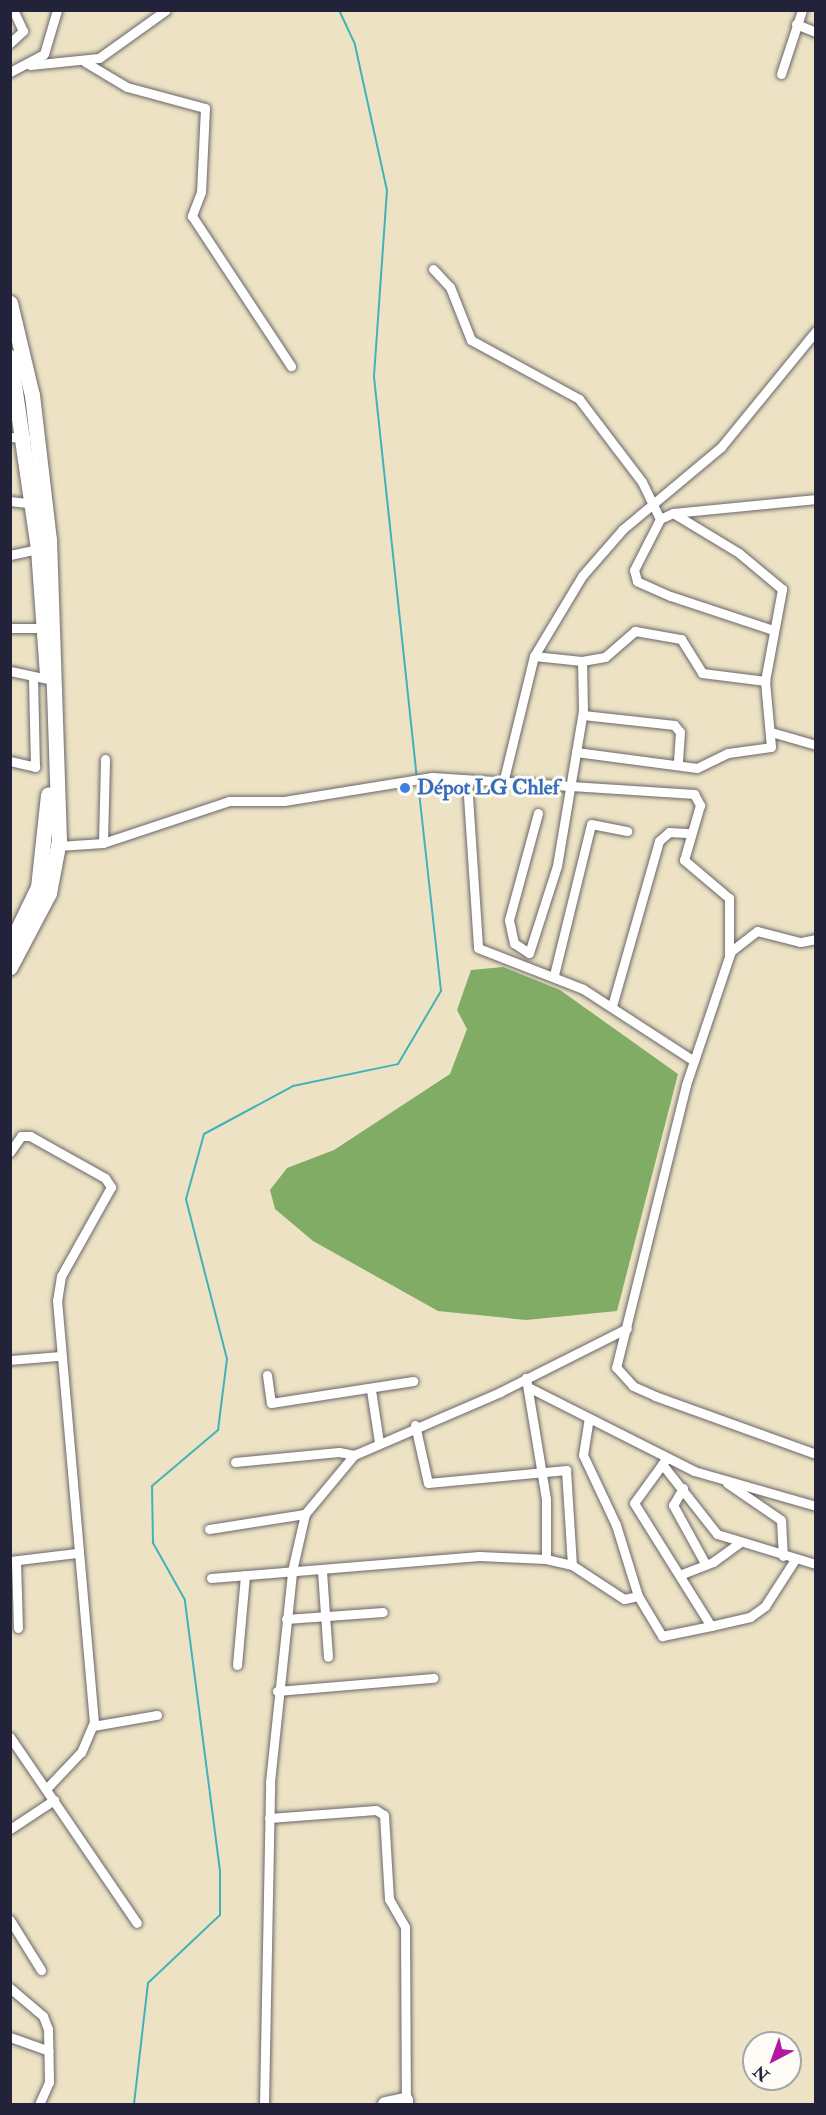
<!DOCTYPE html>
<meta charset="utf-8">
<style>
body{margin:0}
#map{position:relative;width:826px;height:2115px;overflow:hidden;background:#ede3c4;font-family:"IM FELL Double Pica",serif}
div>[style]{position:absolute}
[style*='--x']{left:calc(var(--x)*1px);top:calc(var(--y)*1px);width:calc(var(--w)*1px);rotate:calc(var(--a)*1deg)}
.forest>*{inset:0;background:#81ac65}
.stream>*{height:2px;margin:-1px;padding:0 1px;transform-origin:1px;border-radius:1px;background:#42b2ba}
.roads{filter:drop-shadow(0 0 2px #69666b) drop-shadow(0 0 2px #69666b)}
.minor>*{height:9px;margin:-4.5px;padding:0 4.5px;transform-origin:4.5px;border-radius:4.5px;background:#fff}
.secondary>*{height:14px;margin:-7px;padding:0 7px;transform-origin:7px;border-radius:7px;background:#fff}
.primary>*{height:15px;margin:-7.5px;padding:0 7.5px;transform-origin:7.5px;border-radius:7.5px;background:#fff}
.dots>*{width:16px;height:16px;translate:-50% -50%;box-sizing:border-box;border:3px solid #fdfcf7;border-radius:50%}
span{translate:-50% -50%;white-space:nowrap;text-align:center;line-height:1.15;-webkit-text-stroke:6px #fdfcf7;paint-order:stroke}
.shop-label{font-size:21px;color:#366cbe;font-weight:700}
.left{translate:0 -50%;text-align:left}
.frame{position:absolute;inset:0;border:12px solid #22223b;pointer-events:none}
.north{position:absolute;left:742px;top:2031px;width:60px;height:60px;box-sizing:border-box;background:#fdfcf7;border:2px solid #a5a5ac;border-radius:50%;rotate:221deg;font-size:16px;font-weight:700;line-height:24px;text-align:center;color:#22223b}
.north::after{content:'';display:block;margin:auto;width:21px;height:27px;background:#b5179e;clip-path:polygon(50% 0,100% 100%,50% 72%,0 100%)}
</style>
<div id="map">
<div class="forest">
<i style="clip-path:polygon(503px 967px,560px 990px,678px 1074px,617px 1311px,526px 1320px,438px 1311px,313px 1241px,275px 1209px,270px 1190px,287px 1168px,334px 1150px,450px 1074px,467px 1029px,457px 1010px,471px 970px)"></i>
</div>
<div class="stream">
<i style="--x:339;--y:10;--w:38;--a:65"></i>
<i style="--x:355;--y:45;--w:148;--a:77.6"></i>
<i style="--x:387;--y:190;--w:187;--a:94"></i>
<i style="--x:374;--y:377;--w:403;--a:83.9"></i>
<i style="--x:134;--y:2104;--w:122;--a:-83.4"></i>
<i style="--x:148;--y:1983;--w:99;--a:-43.4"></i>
<i style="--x:220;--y:1915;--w:44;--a:-90"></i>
<i style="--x:220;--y:1871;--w:273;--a:-97.4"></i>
<i style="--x:185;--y:1600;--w:65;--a:-119.3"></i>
<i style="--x:153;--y:1543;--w:57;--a:-91"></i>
<i style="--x:152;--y:1486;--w:87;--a:-40.3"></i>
<i style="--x:218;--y:1430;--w:72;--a:-82.8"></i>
<i style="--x:227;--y:1359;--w:165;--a:-104.4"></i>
<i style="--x:186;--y:1199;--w:67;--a:-74.5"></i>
<i style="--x:204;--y:1134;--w:101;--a:-28.3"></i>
<i style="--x:293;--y:1086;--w:107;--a:-11.8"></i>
<i style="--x:398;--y:1064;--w:85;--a:-59.5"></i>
<i style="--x:441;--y:991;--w:208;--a:-96.3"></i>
</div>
<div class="roads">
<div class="minor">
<i style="--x:796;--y:24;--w:22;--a:22"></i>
<i style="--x:10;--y:43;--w:18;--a:-43"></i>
<i style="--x:23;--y:31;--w:23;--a:-115"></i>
<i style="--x:85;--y:62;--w:49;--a:30.8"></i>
<i style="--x:127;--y:87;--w:81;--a:15.1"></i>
<i style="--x:205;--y:108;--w:84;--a:92.7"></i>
<i style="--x:201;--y:192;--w:26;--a:111"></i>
<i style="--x:192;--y:216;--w:180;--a:56.6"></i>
<i style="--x:30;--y:65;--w:69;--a:-5.8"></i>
<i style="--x:99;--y:58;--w:82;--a:-35.6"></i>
<i style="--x:10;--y:72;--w:38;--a:-28"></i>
<i style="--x:44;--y:54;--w:46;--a:-73.5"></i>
<i style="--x:781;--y:74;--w:67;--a:-71.8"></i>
<i style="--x:433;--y:269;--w:25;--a:47"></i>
<i style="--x:450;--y:287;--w:57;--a:68.4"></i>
<i style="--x:471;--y:340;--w:123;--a:28.6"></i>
<i style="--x:579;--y:399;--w:104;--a:52.8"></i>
<i style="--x:642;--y:482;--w:41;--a:64.1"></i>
<i style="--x:10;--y:437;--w:16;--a:4"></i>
<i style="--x:10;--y:501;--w:23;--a:7"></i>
<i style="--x:10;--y:555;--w:29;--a:-12"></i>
<i style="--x:10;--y:628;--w:35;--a:0"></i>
<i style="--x:773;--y:630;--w:108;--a:-161.7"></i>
<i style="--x:670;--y:596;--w:36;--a:-156"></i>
<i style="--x:637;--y:581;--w:11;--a:-105"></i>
<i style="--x:634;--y:570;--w:57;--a:-63"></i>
<i style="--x:660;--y:519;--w:14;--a:-25"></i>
<i style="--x:673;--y:513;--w:144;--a:-5.6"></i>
<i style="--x:534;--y:656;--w:48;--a:5.9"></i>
<i style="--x:582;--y:661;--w:23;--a:-10"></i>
<i style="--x:605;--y:657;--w:40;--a:-41"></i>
<i style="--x:635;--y:631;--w:47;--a:9.9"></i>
<i style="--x:681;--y:639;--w:40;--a:58"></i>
<i style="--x:702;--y:673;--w:64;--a:7.2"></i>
<i style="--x:10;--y:671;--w:38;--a:12"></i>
<i style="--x:583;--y:715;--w:92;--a:6.3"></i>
<i style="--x:674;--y:725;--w:9;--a:49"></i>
<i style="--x:680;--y:732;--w:32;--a:94"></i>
<i style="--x:771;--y:732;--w:47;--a:16.1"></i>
<i style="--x:576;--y:752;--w:122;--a:7.5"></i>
<i style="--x:697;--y:768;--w:34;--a:-26"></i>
<i style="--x:728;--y:753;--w:43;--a:-7.9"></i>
<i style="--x:771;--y:747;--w:66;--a:-95.2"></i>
<i style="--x:765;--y:681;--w:94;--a:-79.5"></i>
<i style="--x:782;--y:589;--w:56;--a:-140.1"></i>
<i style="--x:739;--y:553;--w:77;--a:-148.8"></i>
<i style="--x:10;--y:761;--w:26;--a:13"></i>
<i style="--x:35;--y:767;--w:91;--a:-91.3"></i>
<i style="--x:467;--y:781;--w:167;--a:86.2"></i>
<i style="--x:478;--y:948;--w:113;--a:21.3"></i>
<i style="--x:583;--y:989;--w:132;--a:33"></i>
<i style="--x:503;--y:783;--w:131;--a:-76.3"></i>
<i style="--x:534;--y:656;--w:93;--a:-59"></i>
<i style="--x:582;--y:576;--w:62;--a:-48.9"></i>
<i style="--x:623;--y:529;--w:128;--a:-39.9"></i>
<i style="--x:721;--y:447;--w:150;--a:-50.7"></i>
<i style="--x:538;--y:813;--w:111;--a:105.2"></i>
<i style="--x:509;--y:920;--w:24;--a:78"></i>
<i style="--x:514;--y:943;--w:18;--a:34"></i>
<i style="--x:529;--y:953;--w:91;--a:-72.2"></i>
<i style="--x:557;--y:866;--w:157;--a:-80.5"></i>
<i style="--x:583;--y:711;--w:50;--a:-91.1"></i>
<i style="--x:103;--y:843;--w:84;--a:-88.6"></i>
<i style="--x:58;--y:846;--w:45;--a:-3.8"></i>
<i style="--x:103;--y:843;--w:133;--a:-18.4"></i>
<i style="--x:229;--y:801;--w:55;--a:0"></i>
<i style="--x:284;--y:801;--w:150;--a:-9.2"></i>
<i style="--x:432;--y:777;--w:263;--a:3.7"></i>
<i style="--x:694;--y:794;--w:13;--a:61"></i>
<i style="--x:700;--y:805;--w:57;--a:106.2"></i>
<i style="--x:684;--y:860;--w:59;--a:40.2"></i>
<i style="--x:729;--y:898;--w:57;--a:90"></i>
<i style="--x:816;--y:939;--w:16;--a:169"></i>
<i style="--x:800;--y:942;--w:44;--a:-165.7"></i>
<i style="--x:757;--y:931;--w:33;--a:142"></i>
<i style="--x:731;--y:951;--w:141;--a:108.6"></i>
<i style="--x:686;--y:1085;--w:291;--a:103.9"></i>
<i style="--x:616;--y:1367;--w:25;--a:48"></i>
<i style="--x:633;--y:1386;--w:24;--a:24"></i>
<i style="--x:655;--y:1396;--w:171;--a:19.8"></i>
<i style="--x:554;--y:975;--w:155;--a:-76.2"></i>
<i style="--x:591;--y:824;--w:37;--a:11"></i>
<i style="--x:612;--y:1006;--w:172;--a:-74.1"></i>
<i style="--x:659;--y:841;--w:13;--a:-42"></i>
<i style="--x:669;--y:832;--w:22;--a:3"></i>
<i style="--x:10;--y:1152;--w:19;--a:-55"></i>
<i style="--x:21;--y:1136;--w:9;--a:0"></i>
<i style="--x:30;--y:1136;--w:86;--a:29.2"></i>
<i style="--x:105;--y:1178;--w:11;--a:56"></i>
<i style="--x:111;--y:1187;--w:102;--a:119.3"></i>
<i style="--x:61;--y:1276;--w:24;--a:99"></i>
<i style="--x:57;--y:1300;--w:424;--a:85"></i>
<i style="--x:94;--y:1722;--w:33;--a:113"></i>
<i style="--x:81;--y:1752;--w:50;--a:133.4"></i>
<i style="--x:10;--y:1360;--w:49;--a:-4.7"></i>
<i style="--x:267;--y:1375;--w:28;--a:82"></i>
<i style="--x:271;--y:1403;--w:144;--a:-8.8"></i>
<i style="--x:528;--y:1387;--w:186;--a:26.8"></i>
<i style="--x:694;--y:1471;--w:127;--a:16"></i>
<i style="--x:371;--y:1390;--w:53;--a:81.3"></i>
<i style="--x:415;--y:1425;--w:59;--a:77.4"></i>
<i style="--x:428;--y:1483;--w:139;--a:-5.4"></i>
<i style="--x:566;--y:1470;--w:95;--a:86.4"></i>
<i style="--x:666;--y:1459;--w:54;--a:126"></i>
<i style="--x:634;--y:1503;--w:145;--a:58"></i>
<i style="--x:711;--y:1626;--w:40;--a:-13"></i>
<i style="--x:750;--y:1617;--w:19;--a:-36"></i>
<i style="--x:765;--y:1606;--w:54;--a:-57.2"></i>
<i style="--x:235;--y:1462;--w:104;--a:-5.5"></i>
<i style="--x:339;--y:1452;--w:15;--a:11"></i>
<i style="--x:662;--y:1464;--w:89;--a:51.8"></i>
<i style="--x:717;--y:1534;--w:103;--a:16.9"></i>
<i style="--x:727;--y:1483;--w:65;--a:34.4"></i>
<i style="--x:781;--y:1520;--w:36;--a:87"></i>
<i style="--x:683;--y:1488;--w:20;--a:120"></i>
<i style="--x:673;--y:1505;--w:68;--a:61.2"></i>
<i style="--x:209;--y:1529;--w:97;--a:-8.9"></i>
<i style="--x:546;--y:1559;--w:27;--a:13"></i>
<i style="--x:572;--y:1565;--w:62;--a:33.2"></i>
<i style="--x:624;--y:1599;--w:14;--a:-12"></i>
<i style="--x:638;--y:1596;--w:74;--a:-107.2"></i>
<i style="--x:616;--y:1525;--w:77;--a:-115.2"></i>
<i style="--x:583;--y:1455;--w:36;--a:-81"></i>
<i style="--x:10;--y:1561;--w:67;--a:-6.8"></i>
<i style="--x:16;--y:1561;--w:67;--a:88.3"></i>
<i style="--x:322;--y:1571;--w:86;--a:86"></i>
<i style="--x:682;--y:1574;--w:33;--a:-21"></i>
<i style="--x:713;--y:1562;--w:32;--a:-36"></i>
<i style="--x:211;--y:1578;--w:269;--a:-4.7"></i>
<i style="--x:479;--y:1556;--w:67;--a:2.6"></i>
<i style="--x:546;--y:1559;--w:60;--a:-90"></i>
<i style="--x:546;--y:1499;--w:123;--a:-99.4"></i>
<i style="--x:638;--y:1596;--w:47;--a:59"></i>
<i style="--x:662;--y:1636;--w:50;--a:-11.5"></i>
<i style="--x:286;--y:1619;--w:97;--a:-4.1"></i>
<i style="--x:237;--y:1665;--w:90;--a:-84.9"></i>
<i style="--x:277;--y:1691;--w:157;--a:-4.8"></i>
<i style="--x:93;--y:1726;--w:65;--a:-9.8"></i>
<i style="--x:10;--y:1737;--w:225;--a:55.7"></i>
<i style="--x:269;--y:1818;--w:107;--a:-4.3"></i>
<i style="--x:376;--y:1810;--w:9;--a:32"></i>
<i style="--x:384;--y:1815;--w:84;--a:86.6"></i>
<i style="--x:389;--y:1899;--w:32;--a:60"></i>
<i style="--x:405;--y:1927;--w:173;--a:89.7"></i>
<i style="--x:10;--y:1829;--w:53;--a:-33.4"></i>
<i style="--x:10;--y:1920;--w:59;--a:58.2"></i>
<i style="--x:10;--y:1988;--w:43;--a:40.3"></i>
<i style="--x:43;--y:2016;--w:14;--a:69"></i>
<i style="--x:48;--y:2029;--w:53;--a:88.9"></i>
<i style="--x:49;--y:2082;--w:24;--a:114"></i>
<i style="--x:10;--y:2037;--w:41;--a:19.7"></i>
<i style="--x:264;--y:2104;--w:322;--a:-88.9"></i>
<i style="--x:270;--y:1782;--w:212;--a:-84"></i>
<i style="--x:292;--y:1571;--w:58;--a:-77.2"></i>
<i style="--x:305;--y:1514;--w:77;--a:-50.3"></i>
<i style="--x:354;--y:1455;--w:159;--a:-23.3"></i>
<i style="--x:500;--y:1392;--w:142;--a:-26.7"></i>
</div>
<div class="secondary">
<i style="--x:385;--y:2104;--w:21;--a:-11"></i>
<i style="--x:406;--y:2100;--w:4;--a:90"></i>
</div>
<div class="primary">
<i style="--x:10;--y:303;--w:95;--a:76.6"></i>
<i style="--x:32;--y:395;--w:145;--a:83.3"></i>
<i style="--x:49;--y:539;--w:301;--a:88.1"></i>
<i style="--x:59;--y:840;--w:54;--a:100.7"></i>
<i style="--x:49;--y:893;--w:84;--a:117.8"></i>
<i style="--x:10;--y:357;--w:194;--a:81.7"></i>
<i style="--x:38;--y:549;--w:126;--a:85.9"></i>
<i style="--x:10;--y:945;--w:64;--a:-64.2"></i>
<i style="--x:38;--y:887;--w:93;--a:-83.8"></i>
</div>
</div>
<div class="dots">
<i style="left:405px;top:788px;background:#3f7fe0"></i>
</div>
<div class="shop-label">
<span class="left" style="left:417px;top:788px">Dépot LG Chlef</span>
</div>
<div class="frame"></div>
<div class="north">N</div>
</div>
